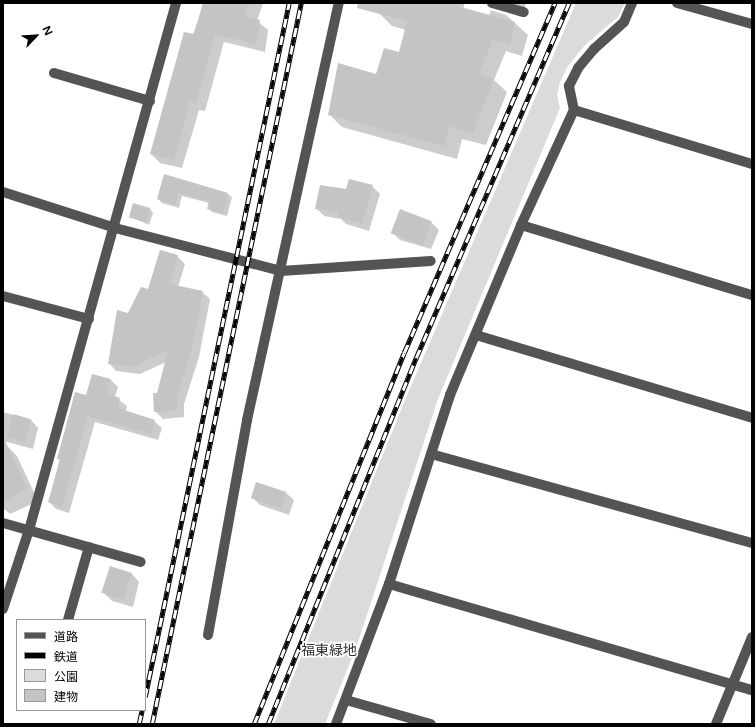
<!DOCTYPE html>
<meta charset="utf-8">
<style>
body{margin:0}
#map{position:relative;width:755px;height:727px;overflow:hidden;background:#fff;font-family:"Varela Round","Noto Sans JP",sans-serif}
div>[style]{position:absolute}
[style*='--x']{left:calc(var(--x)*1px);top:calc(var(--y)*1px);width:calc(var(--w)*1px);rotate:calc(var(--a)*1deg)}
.green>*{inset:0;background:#dbdbdb}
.shadow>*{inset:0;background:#0003}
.building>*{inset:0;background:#c4c4c4;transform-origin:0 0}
.minor>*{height:10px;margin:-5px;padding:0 5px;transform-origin:5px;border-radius:5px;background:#545454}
.rail>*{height:4.5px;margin-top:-2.25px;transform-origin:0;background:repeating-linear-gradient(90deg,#fff 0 9px,#000 0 18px);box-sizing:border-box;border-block:1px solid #000}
span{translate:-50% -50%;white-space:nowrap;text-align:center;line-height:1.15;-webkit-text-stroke:3.5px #fff;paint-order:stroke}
.park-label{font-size:14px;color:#323232}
.frame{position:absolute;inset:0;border:4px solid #000;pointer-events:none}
.legend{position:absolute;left:16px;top:619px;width:130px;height:92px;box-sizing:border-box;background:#fff;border:1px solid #999;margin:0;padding:5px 7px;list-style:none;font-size:12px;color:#000}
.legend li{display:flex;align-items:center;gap:8px;height:20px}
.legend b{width:20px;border:1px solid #999}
.north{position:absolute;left:16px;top:16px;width:40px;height:40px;-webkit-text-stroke:3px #fff;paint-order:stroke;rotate:65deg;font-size:11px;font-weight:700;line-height:16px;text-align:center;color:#000}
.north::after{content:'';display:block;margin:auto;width:14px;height:18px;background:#000;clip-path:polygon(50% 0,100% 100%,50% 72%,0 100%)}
</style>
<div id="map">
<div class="green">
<i style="clip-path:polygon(576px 3px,625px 3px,618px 17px,585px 45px,568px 66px,560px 82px,557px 94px,560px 108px,438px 399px,356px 648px,325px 724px,274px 724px,405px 400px)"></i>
</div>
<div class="shadow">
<i style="clip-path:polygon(204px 3px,263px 3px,257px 21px,268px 30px,265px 52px,224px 42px,205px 111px,199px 110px,182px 168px,160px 163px,151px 154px)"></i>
<i style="clip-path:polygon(381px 3px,465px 3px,463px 9px,489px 16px,491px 10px,506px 15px,528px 35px,522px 56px,506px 51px,494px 80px,507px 92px,486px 145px,462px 139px,457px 159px,342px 127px,329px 114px,400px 54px,406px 30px,392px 26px,379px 13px)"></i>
<i style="clip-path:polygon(502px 3px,526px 3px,523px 14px)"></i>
<i style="clip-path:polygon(165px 175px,228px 194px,232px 197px,227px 216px,212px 212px,208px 208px,209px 203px,182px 196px,179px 208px,162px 203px,158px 199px)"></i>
<i style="clip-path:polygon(372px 186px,380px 194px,369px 231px,346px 224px,341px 219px,324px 216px,316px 208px,347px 190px)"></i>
<i style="clip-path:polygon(150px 209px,153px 213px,149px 225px,129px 216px)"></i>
<i style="clip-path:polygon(431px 222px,439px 230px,431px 249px,400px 240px,392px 232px)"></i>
<i style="clip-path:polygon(177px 256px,185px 264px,178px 287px,202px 292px,210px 299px,199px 357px,184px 404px,184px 417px,163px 419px,155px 411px,166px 362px,140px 374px,116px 371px,109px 363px,128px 314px)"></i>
<i style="clip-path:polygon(111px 380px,118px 387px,115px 397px,127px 406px,126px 412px,154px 421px,162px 428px,158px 440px,95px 422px,69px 513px,56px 509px,49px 502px,76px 393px,86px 396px)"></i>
<i style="clip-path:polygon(3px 412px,31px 420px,38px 428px,33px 449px,3px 441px)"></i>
<i style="clip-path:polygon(6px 445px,17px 456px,38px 501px,10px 514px,3px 508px,3px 446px)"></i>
<i style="clip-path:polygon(257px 483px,286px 493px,294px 500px,289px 515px,260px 505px,252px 497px)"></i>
<i style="clip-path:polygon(111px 567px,132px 574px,139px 582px,133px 607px,112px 601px,104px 593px)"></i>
</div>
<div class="building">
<i style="clip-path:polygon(203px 3px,248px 3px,244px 16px,260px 20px,256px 44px,215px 34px,196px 103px,190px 101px,174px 160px,150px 154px,184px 32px,194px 34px)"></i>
<i style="clip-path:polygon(358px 3px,446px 3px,515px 22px,510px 44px,493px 39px,479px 74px,494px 79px,473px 133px,450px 126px,444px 146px,328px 115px,338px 63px,376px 74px,384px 48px,399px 52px,407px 21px,357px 8px)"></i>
<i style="clip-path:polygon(164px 174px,228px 193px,223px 213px,207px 209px,209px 201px,178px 193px,176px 205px,157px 199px)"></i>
<i style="clip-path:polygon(349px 179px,373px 185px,362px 224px,337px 216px,339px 212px,315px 209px,320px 185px,346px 189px)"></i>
<i style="left:133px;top:203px;width:18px;height:15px;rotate:16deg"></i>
<i style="left:400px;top:209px;width:34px;height:26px;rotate:21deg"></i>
<i style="clip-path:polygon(160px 250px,178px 255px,170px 284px,203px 291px,192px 349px,177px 396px,177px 410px,154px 412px,153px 393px,157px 393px,168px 350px,132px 367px,108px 364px,117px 310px,128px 313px,141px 287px,148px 289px)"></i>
<i style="clip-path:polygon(92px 374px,111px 379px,107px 394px,120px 398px,118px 408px,155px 420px,151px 434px,88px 416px,62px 507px,48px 502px,60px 460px,57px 459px,75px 392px,86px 395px)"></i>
<i style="left:13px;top:414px;width:19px;height:24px;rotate:16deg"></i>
<i style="clip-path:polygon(3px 436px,27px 489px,3px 501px)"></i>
<i style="left:256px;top:482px;width:32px;height:17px;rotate:18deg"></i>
<i style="left:110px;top:566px;width:23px;height:28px;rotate:18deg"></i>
</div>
<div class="minor">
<i style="--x:492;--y:3;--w:33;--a:16"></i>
<i style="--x:677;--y:3;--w:78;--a:15.6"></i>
<i style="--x:54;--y:73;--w:100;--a:16.3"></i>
<i style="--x:574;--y:110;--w:186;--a:16.9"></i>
<i style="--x:3;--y:192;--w:118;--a:17.8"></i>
<i style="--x:115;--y:228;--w:171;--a:14.5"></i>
<i style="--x:281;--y:271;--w:150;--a:-3.8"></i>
<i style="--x:521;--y:225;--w:241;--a:16.9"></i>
<i style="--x:3;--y:296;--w:89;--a:15"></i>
<i style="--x:476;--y:335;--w:288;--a:16.7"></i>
<i style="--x:431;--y:454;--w:333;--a:15.5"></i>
<i style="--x:3;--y:523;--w:143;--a:15.8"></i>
<i style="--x:389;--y:584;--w:378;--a:16.3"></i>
<i style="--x:3;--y:609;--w:83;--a:-71.8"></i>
<i style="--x:29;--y:530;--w:547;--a:-74.41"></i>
<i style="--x:68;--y:620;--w:76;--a:-74"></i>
<i style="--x:208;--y:635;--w:219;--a:-79.7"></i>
<i style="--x:247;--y:420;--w:427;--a:-77.6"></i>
<i style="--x:346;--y:700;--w:88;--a:15.8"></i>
<i style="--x:336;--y:724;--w:150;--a:-69.3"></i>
<i style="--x:389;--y:584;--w:199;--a:-72.1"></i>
<i style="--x:450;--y:395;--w:184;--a:-67.3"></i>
<i style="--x:521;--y:225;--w:127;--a:-65.3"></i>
<i style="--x:574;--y:110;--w:25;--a:-102"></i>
<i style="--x:569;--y:86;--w:20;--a:-63"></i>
<i style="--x:578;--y:68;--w:25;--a:-50"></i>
<i style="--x:594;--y:49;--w:40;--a:-42"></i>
<i style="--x:624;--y:22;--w:21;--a:-67"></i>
<i style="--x:716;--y:724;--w:94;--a:-67.5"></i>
</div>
<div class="rail">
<i style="--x:145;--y:697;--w:709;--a:-78.28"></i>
<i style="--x:139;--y:724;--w:14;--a:-78"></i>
<i style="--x:152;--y:724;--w:736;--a:-78.32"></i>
<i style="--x:254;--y:724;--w:400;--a:-68"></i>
<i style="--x:404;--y:353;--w:381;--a:-66.7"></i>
<i style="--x:268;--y:724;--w:395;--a:-68"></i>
<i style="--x:416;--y:358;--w:387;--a:-66.7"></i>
</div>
<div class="park-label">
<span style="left:329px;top:651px">福東緑地</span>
</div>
<div class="frame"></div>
<ul class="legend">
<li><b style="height:5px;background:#545454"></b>道路</li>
<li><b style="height:5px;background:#000"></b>鉄道</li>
<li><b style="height:11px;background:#dbdbdb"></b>公園</li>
<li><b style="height:11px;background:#c4c4c4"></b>建物</li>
</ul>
<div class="north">N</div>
</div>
